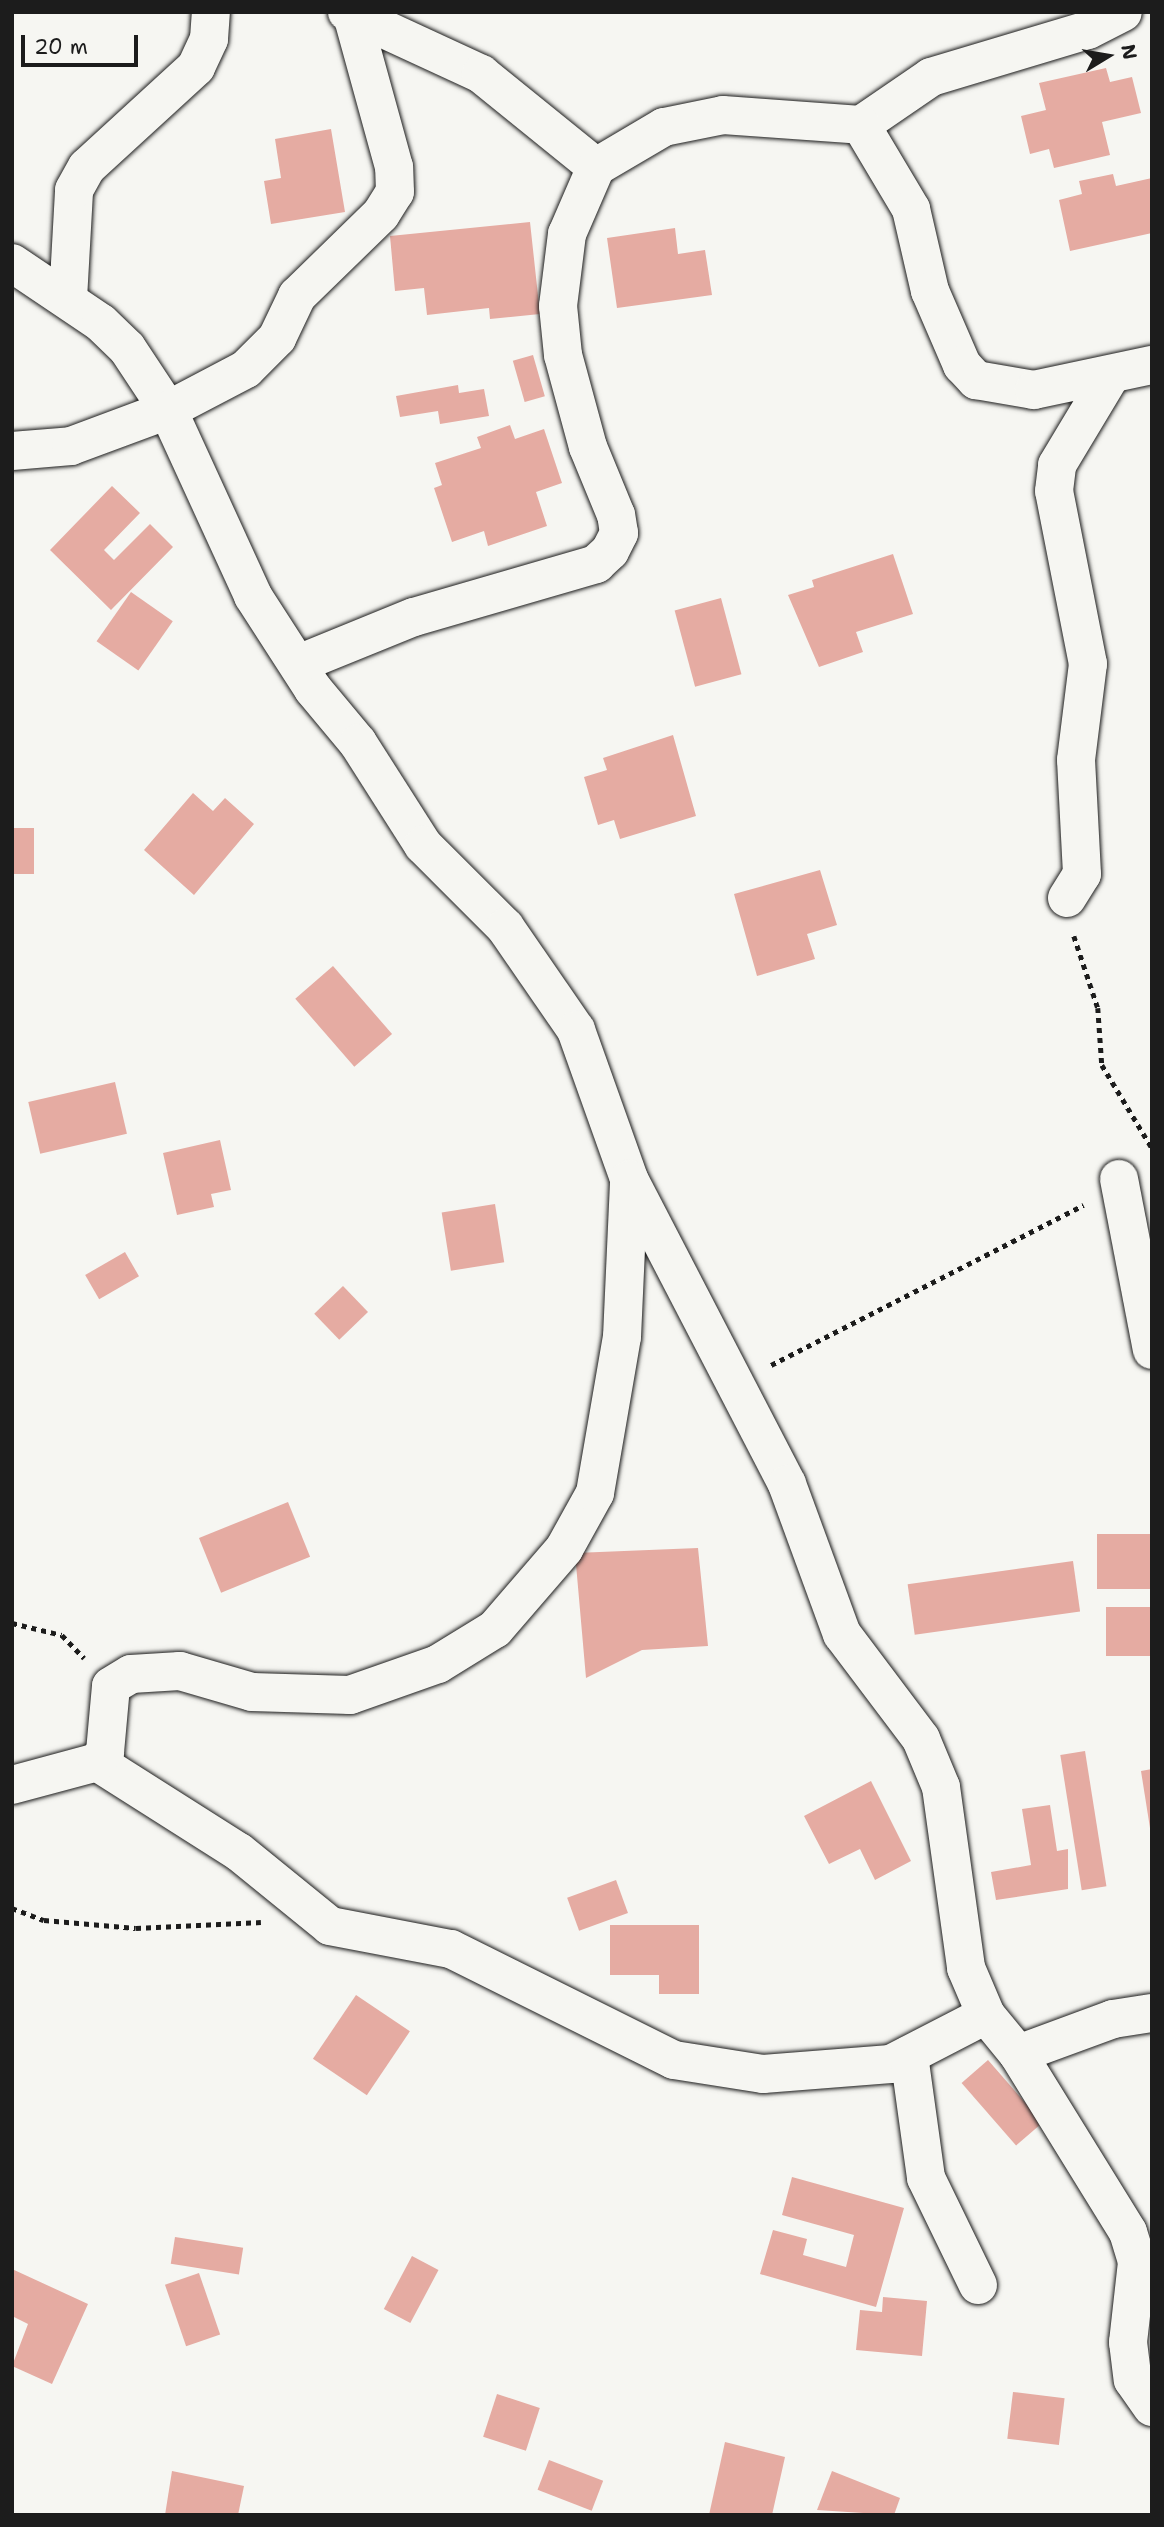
<!DOCTYPE html>
<style>
body{margin:0}
#map{position:relative;width:1164px;height:2527px;overflow:hidden;background:#f6f6f2;font-family:"Shantell Sans",sans-serif}
div>[style]{position:absolute}
[style*='--x']{left:calc(var(--x)*1px);top:calc(var(--y)*1px);width:calc(var(--w)*1px);rotate:calc(var(--a)*1deg)}
.building>*{inset:0;background:#e5aba2;transform-origin:0 0}
.path>*{height:4.5px;margin-top:-2.25px;transform-origin:0;background:repeating-linear-gradient(90deg,#1c1c1c 0 5px,transparent 0 10px)}
.roads{filter:drop-shadow(0 0 2px #1c1c1c) drop-shadow(0 0 2px #1c1c1c)}
.street>*{height:38px;margin:-19px;padding:0 19px;transform-origin:19px;border-radius:19px;background:#f6f6f2}
span{translate:-50% -50%;white-space:nowrap;text-align:center;line-height:1.15;-webkit-text-stroke:5px #f6f6f2;paint-order:stroke}
.frame{position:absolute;inset:0;border:14px solid #1c1c1c;pointer-events:none}
.north{position:absolute;left:1073px;top:21px;width:70px;height:70px;-webkit-text-stroke:5px #f6f6f2;paint-order:stroke;rotate:79deg;font-size:19px;font-weight:700;line-height:28px;text-align:center;color:#1c1c1c}
.north::after{content:'';display:block;margin:auto;width:24px;height:32px;background:#1c1c1c;clip-path:polygon(50% 0,100% 100%,50% 72%,0 100%)}
.scale{position:absolute;left:21px;top:35px;width:117px;height:32px;box-sizing:border-box;border:4px solid #1c1c1c;border-top:0;padding-left:9px;font-size:21px;line-height:24px;white-space:nowrap;color:#1c1c1c;-webkit-text-stroke:5px #f6f6f2;paint-order:stroke}
</style>
<div id="map">
<div class="building">
<i style="clip-path:polygon(1106px 68px,1110px 82px,1132px 77px,1141px 113px,1102px 122px,1110px 155px,1054px 168px,1049px 149px,1030px 154px,1021px 116px,1046px 110px,1039px 83px)"></i>
<i style="clip-path:polygon(331px 129px,345px 212px,271px 224px,264px 181px,281px 178px,275px 139px)"></i>
<i style="clip-path:polygon(1113px 174px,1116px 186px,1152px 178px,1152px 233px,1070px 251px,1059px 200px,1082px 194px,1079px 181px)"></i>
<i style="clip-path:polygon(530px 222px,540px 314px,490px 319px,489px 308px,427px 315px,424px 288px,395px 291px,390px 236px)"></i>
<i style="clip-path:polygon(675px 228px,678px 254px,705px 250px,712px 295px,617px 308px,607px 238px)"></i>
<i style="left:533px;top:355px;width:43px;height:21px;rotate:74deg"></i>
<i style="clip-path:polygon(458px 385px,459px 393px,484px 389px,489px 416px,440px 424px,438px 411px,400px 417px,396px 396px)"></i>
<i style="clip-path:polygon(510px 425px,515px 439px,544px 429px,562px 483px,536px 492px,547px 526px,488px 546px,484px 531px,452px 542px,434px 488px,442px 485px,435px 463px,481px 448px,477px 437px)"></i>
<i style="clip-path:polygon(112px 486px,140px 513px,104px 550px,114px 560px,150px 524px,173px 547px,111px 610px,50px 550px)"></i>
<i style="clip-path:polygon(893px 554px,913px 614px,856px 632px,863px 652px,819px 667px,788px 595px,814px 587px,812px 580px)"></i>
<i style="left:131px;top:592px;width:51px;height:60px;rotate:35deg"></i>
<i style="left:721px;top:598px;width:79px;height:48px;rotate:75deg"></i>
<i style="clip-path:polygon(673px 735px,696px 816px,620px 839px,614px 820px,598px 825px,584px 777px,607px 770px,603px 758px)"></i>
<i style="clip-path:polygon(193px 793px,213px 811px,225px 798px,254px 824px,194px 895px,144px 850px)"></i>
<i style="left:12px;top:828px;width:22px;height:46px"></i>
<i style="clip-path:polygon(820px 870px,837px 925px,807px 934px,815px 959px,757px 976px,734px 894px)"></i>
<i style="left:333px;top:966px;width:90px;height:50px;rotate:49deg"></i>
<i style="left:115px;top:1082px;width:53px;height:89px;rotate:77deg"></i>
<i style="clip-path:polygon(220px 1140px,231px 1190px,211px 1194px,214px 1207px,177px 1215px,163px 1153px)"></i>
<i style="left:495px;top:1204px;width:59px;height:54px;rotate:81deg"></i>
<i style="left:125px;top:1252px;width:28px;height:46px;rotate:60deg"></i>
<i style="left:343px;top:1286px;width:36px;height:40px;rotate:46deg"></i>
<i style="left:288px;top:1502px;width:59px;height:96px;rotate:68deg"></i>
<i style="left:1152px;top:1534px;width:55px;height:55px;rotate:90deg"></i>
<i style="clip-path:polygon(698px 1548px,708px 1646px,642px 1650px,586px 1678px,575px 1553px)"></i>
<i style="left:1073px;top:1561px;width:51px;height:167px;rotate:82deg"></i>
<i style="left:1152px;top:1607px;width:49px;height:46px;rotate:90deg"></i>
<i style="left:1085px;top:1751px;width:137px;height:25px;rotate:81deg"></i>
<i style="clip-path:polygon(1152px 1769px,1152px 1828px,1150px 1828px,1141px 1771px)"></i>
<i style="clip-path:polygon(871px 1781px,911px 1861px,875px 1880px,860px 1849px,829px 1864px,804px 1816px)"></i>
<i style="clip-path:polygon(1050px 1805px,1057px 1851px,1068px 1849px,1068px 1889px,996px 1900px,991px 1872px,1031px 1865px,1022px 1809px)"></i>
<i style="left:616px;top:1880px;width:35px;height:52px;rotate:70deg"></i>
<i style="clip-path:polygon(610px 1925px,699px 1925px,699px 1994px,659px 1994px,659px 1975px,610px 1975px)"></i>
<i style="left:356px;top:1995px;width:65px;height:77px;rotate:34deg"></i>
<i style="left:988px;top:2060px;width:83px;height:35px;rotate:49deg"></i>
<i style="clip-path:polygon(792px 2177px,904px 2208px,876px 2307px,760px 2274px,773px 2230px,807px 2239px,803px 2255px,846px 2267px,854px 2235px,782px 2215px)"></i>
<i style="left:175px;top:2237px;width:69px;height:27px;rotate:9deg"></i>
<i style="left:412px;top:2256px;width:30px;height:60px;rotate:28deg"></i>
<i style="clip-path:polygon(12px 2269px,88px 2304px,52px 2384px,12px 2366px,28px 2324px,12px 2316px)"></i>
<i style="left:199px;top:2273px;width:65px;height:36px;rotate:71deg"></i>
<i style="clip-path:polygon(883px 2297px,927px 2301px,922px 2356px,856px 2350px,860px 2310px,882px 2312px)"></i>
<i style="left:1013px;top:2392px;width:52px;height:47px;rotate:7deg"></i>
<i style="left:497px;top:2394px;width:45px;height:45px;rotate:18deg"></i>
<i style="clip-path:polygon(725px 2442px,785px 2457px,772px 2515px,709px 2515px)"></i>
<i style="left:549px;top:2460px;width:58px;height:32px;rotate:21deg"></i>
<i style="clip-path:polygon(172px 2471px,244px 2486px,238px 2515px,165px 2515px)"></i>
<i style="clip-path:polygon(832px 2471px,900px 2498px,894px 2515px,817px 2510px)"></i>
</div>
<div class="path">
<i style="--x:1074;--y:936;--w:76;--a:71.6"></i>
<i style="--x:1098;--y:1008;--w:57;--a:86"></i>
<i style="--x:1102;--y:1065;--w:97;--a:58.9"></i>
<i style="--x:771;--y:1365;--w:351;--a:-27.1"></i>
<i style="--x:12;--y:1623;--w:51;--a:13.5"></i>
<i style="--x:62;--y:1635;--w:32;--a:46"></i>
<i style="--x:12;--y:1908;--w:34;--a:21"></i>
<i style="--x:44;--y:1920;--w:92;--a:5"></i>
<i style="--x:136;--y:1928;--w:125;--a:-2.7"></i>
</div>
<div class="roads">
<div class="street">
<i style="--x:347;--y:12;--w:148;--a:24.8"></i>
<i style="--x:481;--y:74;--w:148;--a:39"></i>
<i style="--x:861;--y:125;--w:85;--a:-34.4"></i>
<i style="--x:931;--y:77;--w:164;--a:-16.7"></i>
<i style="--x:1088;--y:30;--w:39;--a:-27"></i>
<i style="--x:12;--y:263;--w:107;--a:34"></i>
<i style="--x:101;--y:323;--w:36;--a:44"></i>
<i style="--x:127;--y:348;--w:74;--a:56.5"></i>
<i style="--x:168;--y:410;--w:205;--a:65.4"></i>
<i style="--x:253;--y:596;--w:111;--a:57.2"></i>
<i style="--x:313;--y:689;--w:70;--a:50.2"></i>
<i style="--x:358;--y:743;--w:121;--a:57.5"></i>
<i style="--x:423;--y:845;--w:116;--a:45"></i>
<i style="--x:505;--y:927;--w:125;--a:55.4"></i>
<i style="--x:576;--y:1030;--w:158;--a:70.4"></i>
<i style="--x:629;--y:1179;--w:343;--a:62.6"></i>
<i style="--x:787;--y:1484;--w:160;--a:69.9"></i>
<i style="--x:842;--y:1634;--w:131;--a:53"></i>
<i style="--x:921;--y:1739;--w:52;--a:67.4"></i>
<i style="--x:941;--y:1787;--w:183;--a:82.1"></i>
<i style="--x:966;--y:1968;--w:51;--a:66.9"></i>
<i style="--x:986;--y:2015;--w:50;--a:50.6"></i>
<i style="--x:1018;--y:2054;--w:209;--a:58.3"></i>
<i style="--x:1128;--y:2232;--w:31;--a:73"></i>
<i style="--x:1137;--y:2262;--w:81;--a:96.4"></i>
<i style="--x:1128;--y:2342;--w:38;--a:83"></i>
<i style="--x:1133;--y:2380;--w:33;--a:55"></i>
<i style="--x:68;--y:299;--w:109;--a:-86.8"></i>
<i style="--x:74;--y:190;--w:26;--a:-61"></i>
<i style="--x:87;--y:167;--w:148;--a:-42.5"></i>
<i style="--x:196;--y:67;--w:31;--a:-65"></i>
<i style="--x:209;--y:39;--w:27;--a:-86"></i>
<i style="--x:12;--y:451;--w:59;--a:-4.8"></i>
<i style="--x:71;--y:446;--w:103;--a:-20.4"></i>
<i style="--x:168;--y:410;--w:88;--a:-27.7"></i>
<i style="--x:246;--y:369;--w:44;--a:-45"></i>
<i style="--x:277;--y:338;--w:47;--a:-64.5"></i>
<i style="--x:297;--y:296;--w:117;--a:-44.3"></i>
<i style="--x:381;--y:214;--w:26;--a:-58"></i>
<i style="--x:395;--y:192;--w:25;--a:-92"></i>
<i style="--x:394;--y:167;--w:158;--a:-105.4"></i>
<i style="--x:298;--y:664;--w:125;--a:-22.1"></i>
<i style="--x:414;--y:617;--w:190;--a:-16.2"></i>
<i style="--x:596;--y:564;--w:19;--a:-43"></i>
<i style="--x:610;--y:551;--w:20;--a:-63"></i>
<i style="--x:619;--y:533;--w:18;--a:-99"></i>
<i style="--x:616;--y:515;--w:74;--a:-112.4"></i>
<i style="--x:588;--y:447;--w:95;--a:-105.2"></i>
<i style="--x:563;--y:355;--w:49;--a:-95.8"></i>
<i style="--x:558;--y:306;--w:73;--a:-82.9"></i>
<i style="--x:567;--y:234;--w:73;--a:-66.6"></i>
<i style="--x:596;--y:167;--w:79;--a:-30.5"></i>
<i style="--x:664;--y:127;--w:60;--a:-11.5"></i>
<i style="--x:723;--y:115;--w:138;--a:4.1"></i>
<i style="--x:861;--y:125;--w:98;--a:59.2"></i>
<i style="--x:911;--y:209;--w:84;--a:77"></i>
<i style="--x:930;--y:291;--w:81;--a:66.6"></i>
<i style="--x:962;--y:365;--w:21;--a:47"></i>
<i style="--x:976;--y:380;--w:59;--a:9.8"></i>
<i style="--x:1034;--y:390;--w:121;--a:-12"></i>
<i style="--x:1067;--y:898;--w:28;--a:-58"></i>
<i style="--x:1082;--y:874;--w:114;--a:-93"></i>
<i style="--x:1076;--y:760;--w:97;--a:-82.9"></i>
<i style="--x:1088;--y:664;--w:176;--a:-101.1"></i>
<i style="--x:1054;--y:491;--w:26;--a:-83"></i>
<i style="--x:1057;--y:465;--w:105;--a:-59"></i>
<i style="--x:1119;--y:1179;--w:174;--a:79.1"></i>
<i style="--x:97;--y:1762;--w:168;--a:32.4"></i>
<i style="--x:239;--y:1852;--w:117;--a:39.1"></i>
<i style="--x:330;--y:1926;--w:123;--a:10.8"></i>
<i style="--x:451;--y:1949;--w:249;--a:26.5"></i>
<i style="--x:674;--y:2060;--w:90;--a:8.9"></i>
<i style="--x:763;--y:2074;--w:128;--a:-4.5"></i>
<i style="--x:891;--y:2064;--w:107;--a:-27.3"></i>
<i style="--x:12;--y:1785;--w:88;--a:-15.1"></i>
<i style="--x:97;--y:1762;--w:13;--a:-51"></i>
<i style="--x:105;--y:1752;--w:66;--a:-84.8"></i>
<i style="--x:111;--y:1686;--w:23;--a:-31"></i>
<i style="--x:131;--y:1674;--w:49;--a:-3.5"></i>
<i style="--x:180;--y:1671;--w:75;--a:16.3"></i>
<i style="--x:252;--y:1692;--w:98;--a:1.8"></i>
<i style="--x:350;--y:1695;--w:93;--a:-19.4"></i>
<i style="--x:438;--y:1664;--w:67;--a:-31.6"></i>
<i style="--x:495;--y:1629;--w:106;--a:-49.2"></i>
<i style="--x:564;--y:1549;--w:64;--a:-61"></i>
<i style="--x:595;--y:1493;--w:158;--a:-80.2"></i>
<i style="--x:622;--y:1337;--w:156;--a:-87.4"></i>
<i style="--x:1018;--y:2054;--w:101;--a:-20.2"></i>
<i style="--x:1113;--y:2019;--w:39;--a:-9"></i>
<i style="--x:909;--y:2055;--w:124;--a:82.1"></i>
<i style="--x:926;--y:2178;--w:119;--a:64.1"></i>
</div>
</div>
<div class="frame"></div>
<div class="north">N</div>
<div class="scale">20 m</div>
</div>
